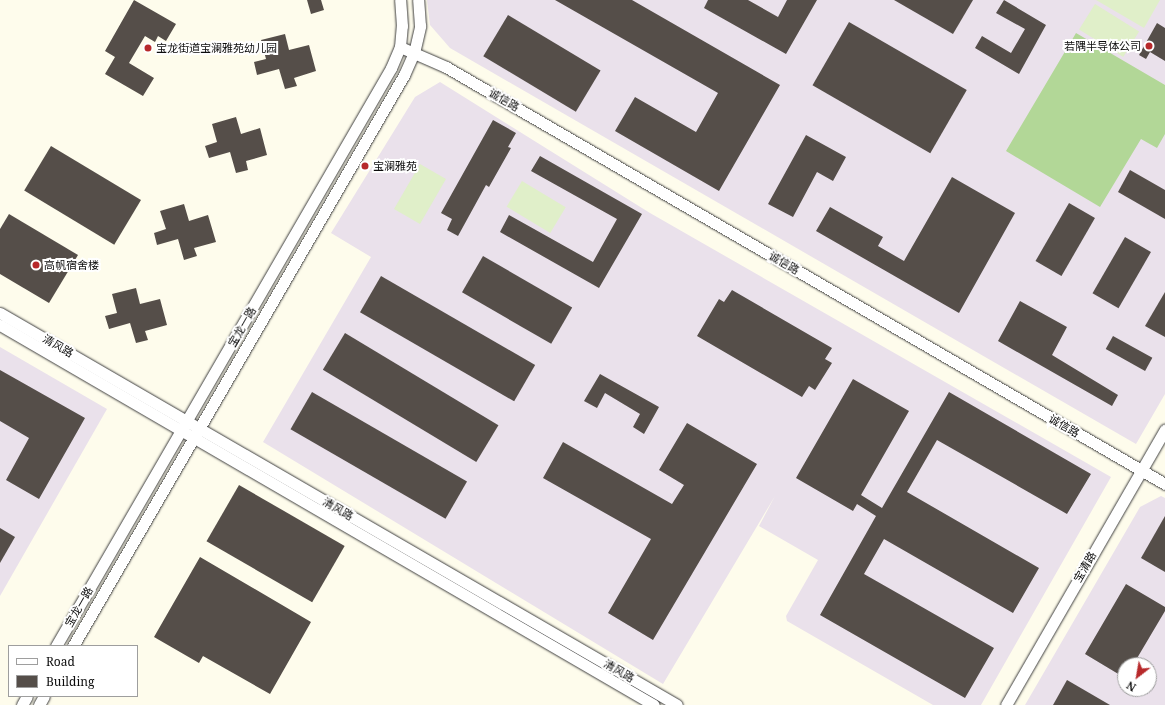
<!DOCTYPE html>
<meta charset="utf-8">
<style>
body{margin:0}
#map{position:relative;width:1165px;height:705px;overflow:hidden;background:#fefcec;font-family:"Noto Serif","Noto Sans SC",serif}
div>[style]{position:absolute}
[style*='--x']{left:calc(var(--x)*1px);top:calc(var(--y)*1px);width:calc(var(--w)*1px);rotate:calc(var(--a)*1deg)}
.industrial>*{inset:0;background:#eae1eb}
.forest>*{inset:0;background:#b2d797}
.pitch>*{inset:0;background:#e0efc9;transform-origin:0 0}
.building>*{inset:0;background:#554e49;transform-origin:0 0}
.roads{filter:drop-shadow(0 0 1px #3f3f3f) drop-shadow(0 0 1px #3f3f3f)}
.tertiary>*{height:11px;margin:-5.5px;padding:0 5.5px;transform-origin:5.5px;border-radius:5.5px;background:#fff}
.dots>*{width:11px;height:11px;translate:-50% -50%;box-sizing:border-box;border:2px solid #fff;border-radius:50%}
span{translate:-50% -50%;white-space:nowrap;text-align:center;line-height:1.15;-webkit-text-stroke:4px #fff;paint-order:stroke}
.poi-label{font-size:11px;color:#0c0c0c}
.right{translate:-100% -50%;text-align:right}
.left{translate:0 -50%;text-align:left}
.street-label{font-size:11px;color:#0c0c0c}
.legend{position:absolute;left:8px;top:645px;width:130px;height:52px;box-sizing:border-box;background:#fff;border:1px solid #9e9e9e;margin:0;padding:5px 7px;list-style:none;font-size:12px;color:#0c0c0c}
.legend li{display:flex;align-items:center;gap:8px;height:20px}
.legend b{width:20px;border:1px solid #9e9e9e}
.north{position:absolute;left:1117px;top:657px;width:40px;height:40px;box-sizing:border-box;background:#fff;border:1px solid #9e9e9e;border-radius:50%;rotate:211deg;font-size:11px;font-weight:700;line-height:16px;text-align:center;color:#0c0c0c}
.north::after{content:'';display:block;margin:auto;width:14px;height:18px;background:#b7292b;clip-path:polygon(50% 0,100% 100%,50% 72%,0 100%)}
</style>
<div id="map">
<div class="industrial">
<i style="clip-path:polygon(427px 0,1165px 0,1165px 394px,1136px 444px,450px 48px,430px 25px)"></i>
<i style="clip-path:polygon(440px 82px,650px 213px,1111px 477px,981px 705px,933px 705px,787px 621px,786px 616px,818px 560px,759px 526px,775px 496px,663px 684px,263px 442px,371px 257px,331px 233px,415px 97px)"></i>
<i style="clip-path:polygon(0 347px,107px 409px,0 596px)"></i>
<i style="clip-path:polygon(evenodd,1161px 496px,1165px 498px,1165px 705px,1025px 705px,1140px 507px,1161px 496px,1125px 665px,1149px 665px,1149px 689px,1125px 689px,1125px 665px)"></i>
</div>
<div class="forest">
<i style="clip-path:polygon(1076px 33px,1165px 85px,1165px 134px,1157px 148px,1141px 139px,1100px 207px,1006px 151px)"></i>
</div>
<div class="pitch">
<i style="clip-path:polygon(1096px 0,1160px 0,1144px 28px)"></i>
<i style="left:1095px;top:4px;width:52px;height:30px;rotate:32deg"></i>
<i style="left:420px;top:164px;width:30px;height:52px;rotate:30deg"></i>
<i style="left:522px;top:181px;width:51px;height:30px;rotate:31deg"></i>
</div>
<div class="building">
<i style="clip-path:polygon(134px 0,176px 24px,166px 41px,158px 36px,155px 42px,145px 36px,129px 63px,154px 78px,143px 96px,105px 74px,115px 57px,105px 51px)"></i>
<i style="clip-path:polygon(307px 0,321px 0,324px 10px,311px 14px)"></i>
<i style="clip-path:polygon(555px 0,632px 0,780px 85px,719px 191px,615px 131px,635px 97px,696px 132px,718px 93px)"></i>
<i style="clip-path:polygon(708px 0,748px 0,778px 17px,787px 0,817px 0,786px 54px,704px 8px)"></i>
<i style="clip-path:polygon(894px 0,973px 0,953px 34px)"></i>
<i style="clip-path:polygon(1004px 0,1046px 25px,1019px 74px,975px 48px,982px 36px,1011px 53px,1025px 29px,996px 13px)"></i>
<i style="left:508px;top:15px;width:108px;height:48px;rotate:31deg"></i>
<i style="left:849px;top:22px;width:136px;height:73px;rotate:30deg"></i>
<i style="clip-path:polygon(1157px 23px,1165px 28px,1165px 61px,1150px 52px,1146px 59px,1139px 55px)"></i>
<i style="clip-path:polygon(285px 34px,289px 50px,309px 45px,316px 71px,294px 78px,297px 86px,285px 89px,279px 69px,257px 75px,254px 62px,266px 59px,261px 40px)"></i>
<i style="clip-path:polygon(236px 117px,241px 134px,260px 128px,267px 155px,246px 161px,248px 170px,236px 173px,230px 152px,209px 158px,205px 146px,217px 142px,212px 124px)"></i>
<i style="clip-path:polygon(493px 120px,516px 133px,508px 147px,511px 148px,489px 187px,486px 185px,458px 236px,447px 230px,452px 219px,441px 213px)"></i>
<i style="clip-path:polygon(806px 135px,846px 157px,833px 181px,817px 172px,793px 217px,768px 204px)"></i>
<i style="left:51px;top:146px;width:105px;height:52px;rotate:31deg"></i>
<i style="clip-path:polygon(540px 156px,642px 214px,599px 288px,500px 232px,509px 215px,593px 262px,617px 219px,531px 171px)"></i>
<i style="clip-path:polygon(1130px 170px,1165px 190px,1165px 219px,1118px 192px)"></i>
<i style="clip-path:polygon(952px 177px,1015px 213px,959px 313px,816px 231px,830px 207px,883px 237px,878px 246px,904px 261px)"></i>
<i style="left:1069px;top:203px;width:30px;height:67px;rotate:30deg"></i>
<i style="clip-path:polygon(184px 204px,189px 221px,208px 215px,216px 242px,194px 248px,197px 256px,184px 260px,178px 239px,157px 245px,154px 233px,166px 229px,160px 211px)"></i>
<i style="clip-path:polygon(9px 214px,78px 255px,49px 303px,0 274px,0 229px)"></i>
<i style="left:1125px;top:237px;width:30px;height:65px;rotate:30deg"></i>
<i style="left:483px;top:256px;width:103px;height:42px;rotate:30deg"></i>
<i style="left:381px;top:276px;width:178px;height:42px;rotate:30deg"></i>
<i style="clip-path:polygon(136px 288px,140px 304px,160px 299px,167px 325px,145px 331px,148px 340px,136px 343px,130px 323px,109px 329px,105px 316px,117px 313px,112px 294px)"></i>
<i style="clip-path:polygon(732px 290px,832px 348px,825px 359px,832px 363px,815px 390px,809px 386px,802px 397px,697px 336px,719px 299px,724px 302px)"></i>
<i style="clip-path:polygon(1165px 292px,1165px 337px,1145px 326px)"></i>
<i style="clip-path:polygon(1020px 301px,1067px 327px,1052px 355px,1118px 395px,1112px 406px,998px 341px)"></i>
<i style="left:345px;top:333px;width:179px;height:43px;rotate:31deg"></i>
<i style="left:1113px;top:336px;width:45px;height:15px;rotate:29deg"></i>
<i style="clip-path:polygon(0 370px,85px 418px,39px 499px,6px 480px,29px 438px,0 421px)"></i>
<i style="clip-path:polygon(600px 374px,659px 407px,644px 434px,633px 427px,640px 414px,605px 393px,597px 408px,584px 401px)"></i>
<i style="clip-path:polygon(853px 379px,909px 411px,861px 495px,882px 508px,949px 392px,1091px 474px,1067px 514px,937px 440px,907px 492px,1039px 568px,1013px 613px,884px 539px,864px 574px,994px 648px,965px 698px,820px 615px,876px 516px,857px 504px,853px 511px,796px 478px)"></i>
<i style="left:312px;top:392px;width:179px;height:43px;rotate:30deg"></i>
<i style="clip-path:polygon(687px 423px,757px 464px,653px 640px,608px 613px,651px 539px,543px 478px,563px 442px,672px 504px,684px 485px,659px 470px)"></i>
<i style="left:239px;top:485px;width:122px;height:65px;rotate:30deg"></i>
<i style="clip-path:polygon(1165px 516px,1165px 572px,1141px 558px)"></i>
<i style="clip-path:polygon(0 528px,15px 537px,0 563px)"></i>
<i style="clip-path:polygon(200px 557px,311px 622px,270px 694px,203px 656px,199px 663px,154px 637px)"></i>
<i style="clip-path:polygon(1126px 584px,1165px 607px,1165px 611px,1133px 665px,1125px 665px,1125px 678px,1085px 654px)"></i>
<i style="clip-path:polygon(1067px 680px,1110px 705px,1053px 705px)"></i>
</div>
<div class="roads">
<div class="tertiary">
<i style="--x:400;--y:47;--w:50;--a:23.5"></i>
<i style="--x:446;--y:67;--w:831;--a:30.11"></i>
<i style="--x:0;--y:313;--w:782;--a:30.07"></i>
<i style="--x:0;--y:325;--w:756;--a:30.16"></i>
<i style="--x:56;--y:646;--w:668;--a:-59.9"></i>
<i style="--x:391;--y:68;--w:23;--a:-67"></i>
<i style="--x:400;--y:47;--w:21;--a:-85"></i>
<i style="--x:402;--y:26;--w:26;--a:-94"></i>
<i style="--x:73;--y:646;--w:660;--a:-59.9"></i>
<i style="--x:404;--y:75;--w:24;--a:-66"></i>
<i style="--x:414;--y:53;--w:28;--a:-77"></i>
<i style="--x:420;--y:26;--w:26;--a:-94"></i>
<i style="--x:22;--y:705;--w:10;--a:-61"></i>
<i style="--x:39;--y:705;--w:10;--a:-61"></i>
<i style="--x:1006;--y:705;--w:318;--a:-60"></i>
</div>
</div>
<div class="dots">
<i style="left:1149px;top:46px;background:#b7292b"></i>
<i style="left:148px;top:48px;background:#b7292b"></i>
<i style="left:365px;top:166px;background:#b7292b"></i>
<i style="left:36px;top:265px;background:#b7292b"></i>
</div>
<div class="poi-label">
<span class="right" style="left:1141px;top:46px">若隅半导体公司</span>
<span class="left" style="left:156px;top:48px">宝龙街道宝澜雅苑幼儿园</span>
<span class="left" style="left:373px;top:166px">宝澜雅苑</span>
<span class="left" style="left:44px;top:265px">高帆宿舍楼</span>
</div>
<div class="street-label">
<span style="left:504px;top:100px;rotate:30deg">诚信路</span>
<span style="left:784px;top:263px;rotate:30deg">诚信路</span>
<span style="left:242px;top:327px;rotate:-60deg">宝龙一路</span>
<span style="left:58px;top:346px;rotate:30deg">清风路</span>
<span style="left:1064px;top:426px;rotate:30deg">诚信路</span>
<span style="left:338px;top:509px;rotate:30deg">清风路</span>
<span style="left:1085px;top:567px;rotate:-60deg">宝清路</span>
<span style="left:79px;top:607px;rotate:-60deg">宝龙一路</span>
<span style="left:619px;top:671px;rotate:30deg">清风路</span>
</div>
<ul class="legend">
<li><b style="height:5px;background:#fff"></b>Road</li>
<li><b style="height:11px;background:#554e49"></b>Building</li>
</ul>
<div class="north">N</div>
</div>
